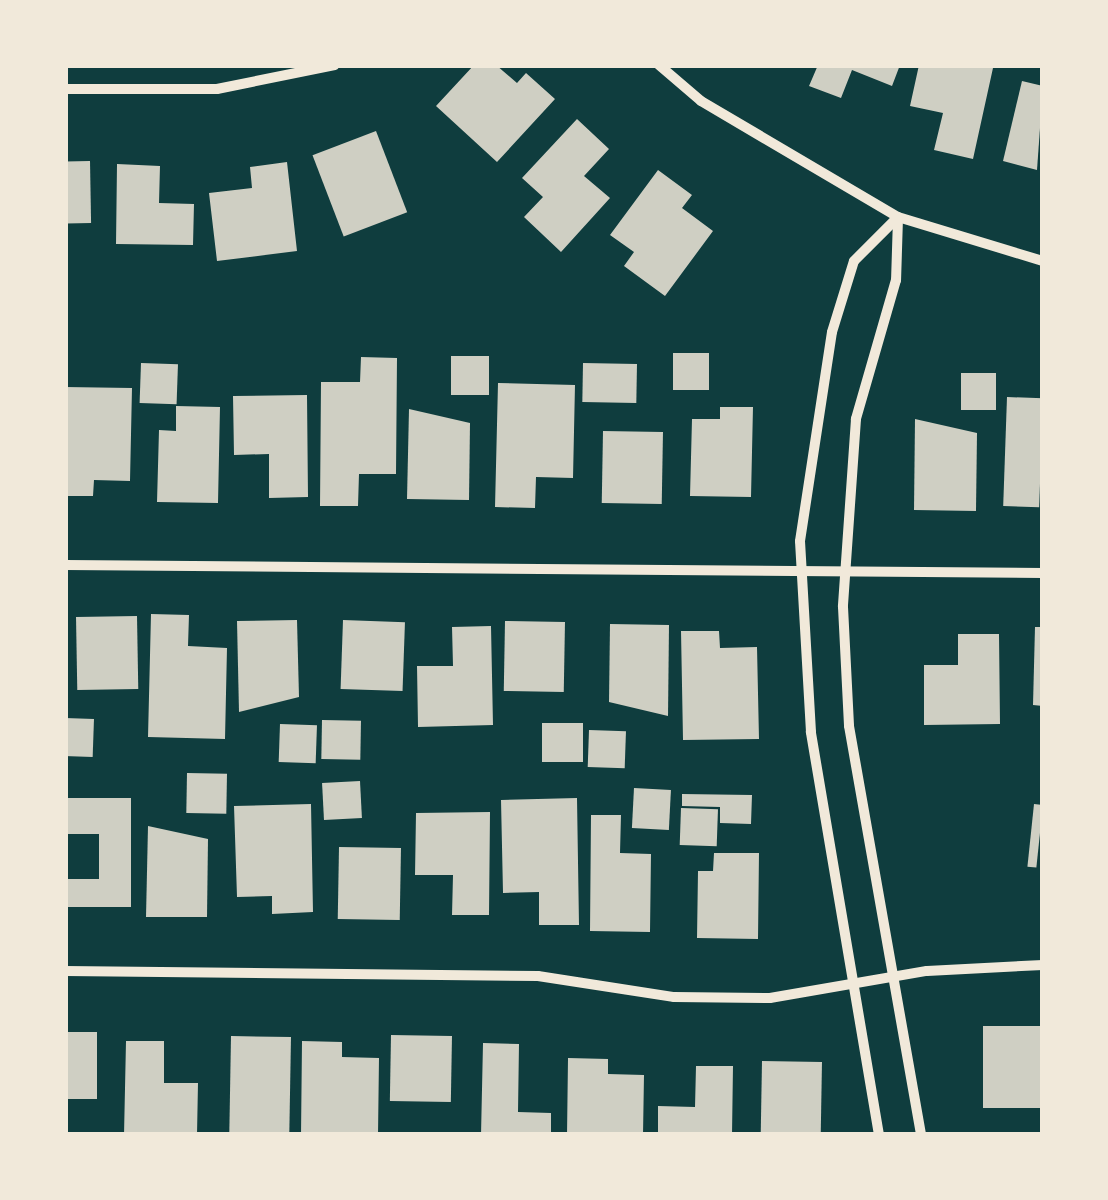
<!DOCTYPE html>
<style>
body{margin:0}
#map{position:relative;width:1108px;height:1200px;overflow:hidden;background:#0f3d3e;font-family:"Roboto Condensed",sans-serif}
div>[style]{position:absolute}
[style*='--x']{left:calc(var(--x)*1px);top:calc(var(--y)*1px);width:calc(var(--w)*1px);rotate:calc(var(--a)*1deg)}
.building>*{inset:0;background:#cfcfc3;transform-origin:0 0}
.minor>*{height:10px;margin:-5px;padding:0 5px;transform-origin:5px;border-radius:5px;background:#f1e9da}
span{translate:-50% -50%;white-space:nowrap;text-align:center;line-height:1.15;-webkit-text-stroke:9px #f1e9da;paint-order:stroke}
.frame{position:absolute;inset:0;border:68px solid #f1e9da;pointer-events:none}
</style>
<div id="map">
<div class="building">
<i style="clip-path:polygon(474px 65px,496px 65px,517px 83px,526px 73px,555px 99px,497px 162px,436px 106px)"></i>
<i style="clip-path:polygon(818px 65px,900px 65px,892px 86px,852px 70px,841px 98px,809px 86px)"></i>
<i style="clip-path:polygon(919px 65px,993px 68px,973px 159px,934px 150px,943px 113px,910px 106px)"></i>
<i style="clip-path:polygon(1022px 81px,1043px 86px,1037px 170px,1003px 161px)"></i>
<i style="clip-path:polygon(577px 119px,609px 149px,584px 176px,610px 198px,561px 252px,524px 217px,543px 197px,522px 178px)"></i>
<i style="left:376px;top:131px;width:87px;height:68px;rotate:69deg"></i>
<i style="left:90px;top:161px;width:62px;height:25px;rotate:89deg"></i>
<i style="clip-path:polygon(287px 162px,297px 251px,217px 261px,209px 193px,252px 188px,250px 167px)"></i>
<i style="clip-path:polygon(117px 164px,160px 166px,159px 203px,194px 204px,193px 245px,116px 244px)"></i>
<i style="clip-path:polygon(658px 170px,692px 195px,682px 208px,713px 231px,665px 296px,624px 266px,634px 252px,610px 235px)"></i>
<i style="left:673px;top:353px;width:36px;height:37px"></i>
<i style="left:451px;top:356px;width:38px;height:39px"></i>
<i style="clip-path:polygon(361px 357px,397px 358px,396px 474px,359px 474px,358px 506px,320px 506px,321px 382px,360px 382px)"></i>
<i style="left:141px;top:363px;width:37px;height:40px;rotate:2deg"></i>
<i style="left:583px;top:363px;width:54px;height:39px;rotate:1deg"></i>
<i style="left:961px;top:373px;width:35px;height:37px"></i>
<i style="clip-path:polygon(498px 383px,575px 385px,573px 478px,536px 477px,535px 508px,495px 507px)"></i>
<i style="clip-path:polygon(65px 387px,132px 388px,130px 481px,94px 480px,93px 496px,65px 496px)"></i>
<i style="clip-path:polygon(307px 395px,308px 497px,269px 498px,269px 454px,234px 455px,233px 396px)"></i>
<i style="left:1007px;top:397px;width:36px;height:109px;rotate:2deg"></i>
<i style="clip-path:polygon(176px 406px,220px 407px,218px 503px,157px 502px,159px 430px,176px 431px)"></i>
<i style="clip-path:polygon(720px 407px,753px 407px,751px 497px,690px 496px,692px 419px,720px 419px)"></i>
<i style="clip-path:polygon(409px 409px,470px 423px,469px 500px,407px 499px)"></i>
<i style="clip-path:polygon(915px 419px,977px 433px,976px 511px,914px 510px)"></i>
<i style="left:603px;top:431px;width:60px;height:72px;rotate:1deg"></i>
<i style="clip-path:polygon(151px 614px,189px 615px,188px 646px,227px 648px,225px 739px,148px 737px)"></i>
<i style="left:137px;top:616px;width:73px;height:61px;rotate:89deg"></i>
<i style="clip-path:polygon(297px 620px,299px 697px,239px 712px,237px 621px)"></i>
<i style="left:343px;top:620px;width:62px;height:69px;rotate:2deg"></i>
<i style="left:505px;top:621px;width:60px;height:70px;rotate:1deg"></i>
<i style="clip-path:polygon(610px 624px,669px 625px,668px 716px,609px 702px)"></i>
<i style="clip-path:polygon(491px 626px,493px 725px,418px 727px,417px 666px,453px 666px,452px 627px)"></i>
<i style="clip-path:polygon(1035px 627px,1043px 627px,1043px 706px,1033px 705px)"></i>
<i style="clip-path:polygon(681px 631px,719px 631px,720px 648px,757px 647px,759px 739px,683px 740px)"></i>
<i style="clip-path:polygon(958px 634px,999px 634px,1000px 724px,924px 725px,924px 665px,958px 665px)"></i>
<i style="left:65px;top:718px;width:29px;height:38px;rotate:2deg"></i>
<i style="left:322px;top:720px;width:39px;height:39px;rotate:1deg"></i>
<i style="left:542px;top:723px;width:41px;height:39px"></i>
<i style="left:280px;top:724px;width:37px;height:38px;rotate:2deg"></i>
<i style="left:589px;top:730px;width:37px;height:37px;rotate:2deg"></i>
<i style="left:187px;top:773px;width:40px;height:40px;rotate:1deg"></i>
<i style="left:360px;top:781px;width:37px;height:38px;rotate:87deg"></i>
<i style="left:634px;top:788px;width:37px;height:40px;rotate:3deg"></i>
<i style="clip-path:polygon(682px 794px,752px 795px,751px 824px,720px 823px,720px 807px,682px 806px)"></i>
<i style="clip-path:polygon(68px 798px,131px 798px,131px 907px,66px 907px,66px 879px,99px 879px,99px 834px,68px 834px)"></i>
<i style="clip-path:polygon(577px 798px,579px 925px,539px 925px,539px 892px,503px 893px,501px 800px)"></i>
<i style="clip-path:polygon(311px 804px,313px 912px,272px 914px,272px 896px,237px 897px,234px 806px)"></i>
<i style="left:1034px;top:804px;width:9px;height:63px;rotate:6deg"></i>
<i style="left:681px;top:808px;width:37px;height:37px;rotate:2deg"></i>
<i style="clip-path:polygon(490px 812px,489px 915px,452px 915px,453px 875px,415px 875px,416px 813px)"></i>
<i style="clip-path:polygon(591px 815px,621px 815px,620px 853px,651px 854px,650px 932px,590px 931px)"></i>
<i style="clip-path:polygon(148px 826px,208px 839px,207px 917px,146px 917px)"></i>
<i style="left:339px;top:847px;width:62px;height:72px;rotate:1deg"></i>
<i style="clip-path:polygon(714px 853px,759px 853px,758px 939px,697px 938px,698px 871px,713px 871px)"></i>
<i style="left:1043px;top:1026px;width:82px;height:60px;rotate:90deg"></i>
<i style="left:65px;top:1032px;width:32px;height:67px"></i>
<i style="left:391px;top:1035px;width:61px;height:66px;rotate:1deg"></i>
<i style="left:231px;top:1036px;width:60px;height:99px;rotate:1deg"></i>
<i style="clip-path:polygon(126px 1041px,164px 1041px,164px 1083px,198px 1083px,197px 1135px,124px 1135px)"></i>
<i style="clip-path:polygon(302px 1041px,342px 1042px,342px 1057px,379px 1058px,378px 1135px,301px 1135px)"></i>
<i style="clip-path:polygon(483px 1043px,519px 1044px,518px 1112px,551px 1113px,551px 1135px,481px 1135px)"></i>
<i style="clip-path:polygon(568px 1058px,608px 1059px,608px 1074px,644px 1075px,643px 1135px,567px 1135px)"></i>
<i style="left:762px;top:1061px;width:60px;height:74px;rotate:1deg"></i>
<i style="clip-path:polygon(696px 1066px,733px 1066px,732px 1135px,658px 1135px,658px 1106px,695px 1107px)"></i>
</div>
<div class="minor">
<i style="--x:659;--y:65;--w:55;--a:40.6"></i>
<i style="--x:701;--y:101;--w:229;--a:30.5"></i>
<i style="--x:898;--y:217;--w:152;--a:16.9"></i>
<i style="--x:65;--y:89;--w:152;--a:0"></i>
<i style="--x:217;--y:89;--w:120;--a:-11.5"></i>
<i style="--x:898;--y:218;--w:62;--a:91.8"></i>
<i style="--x:896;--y:280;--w:145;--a:106.1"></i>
<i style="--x:856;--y:419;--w:188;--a:94"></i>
<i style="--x:843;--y:607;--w:119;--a:87.1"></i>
<i style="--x:849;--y:726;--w:415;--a:80"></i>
<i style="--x:65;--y:565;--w:978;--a:0.47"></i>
<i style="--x:65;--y:971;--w:473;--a:0.6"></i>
<i style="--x:538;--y:976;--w:138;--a:8.8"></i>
<i style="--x:674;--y:997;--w:96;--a:0.6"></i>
<i style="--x:770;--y:998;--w:159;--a:-9.8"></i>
<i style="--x:927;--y:971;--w:116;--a:-3"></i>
<i style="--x:879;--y:1135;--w:409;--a:-99.6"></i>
<i style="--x:811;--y:732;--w:191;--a:-93.3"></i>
<i style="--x:800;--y:541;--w:211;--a:-81.3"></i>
<i style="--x:832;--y:332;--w:74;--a:-72.8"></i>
<i style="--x:854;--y:261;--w:62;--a:-45"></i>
</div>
<div class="frame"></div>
</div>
